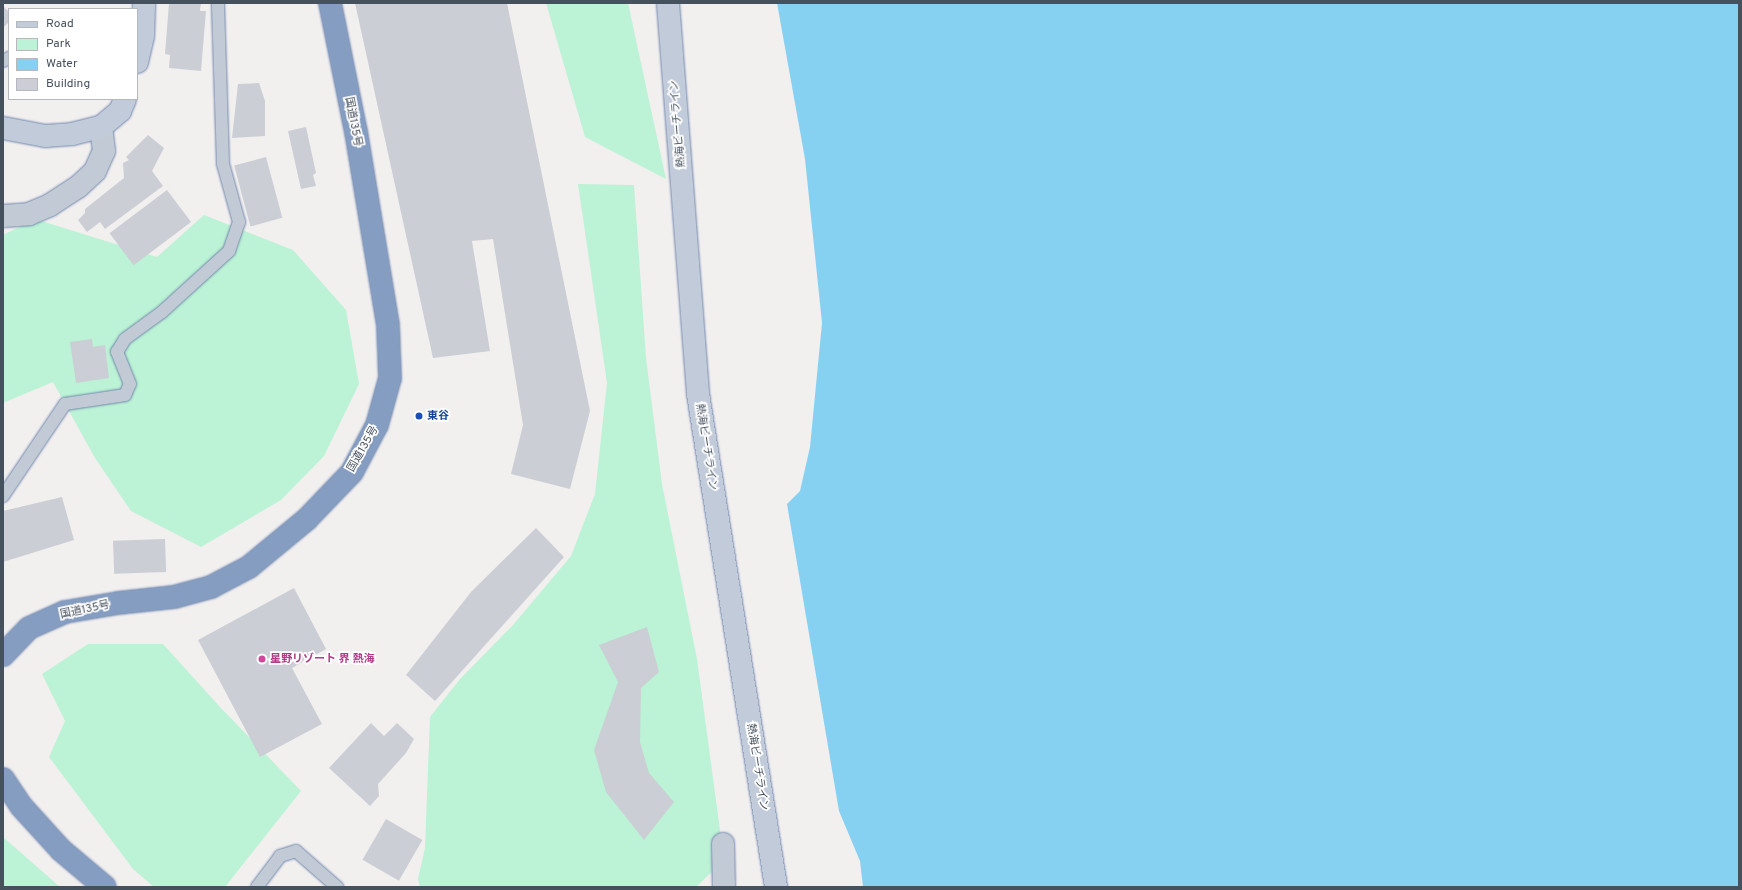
<!DOCTYPE html>
<meta charset="utf-8">
<style>
body{margin:0}
#map{position:relative;width:1742px;height:890px;overflow:hidden;background:#f2efef;font-family:Overpass,"Noto Sans JP",sans-serif}
div>[style]{position:absolute}
[style*='--x']{left:calc(var(--x)*1px);top:calc(var(--y)*1px);width:calc(var(--w)*1px);rotate:calc(var(--a)*1deg)}
.green>*{inset:0;background:#bcf2d5}
.water>*{inset:0;background:#86d1f1}
.building>*{inset:0;background:#cbced4;transform-origin:0 0}
.roads{filter:drop-shadow(0 0 1px #7087ad) drop-shadow(0 0 1px #7087ad)}
.lane>*{height:12px;margin:-6px;padding:0 6px;transform-origin:6px;border-radius:6px;background:#c2cad5}
.street>*{height:22px;margin:-11px;padding:0 11px;transform-origin:11px;border-radius:11px;background:#c2cad5}
.secondary>*{height:22px;margin:-11px;padding:0 11px;transform-origin:11px;border-radius:11px;background:#c1cbd9}
.highway>*{height:22px;margin:-11px;padding:0 11px;transform-origin:11px;border-radius:11px;background:#849dc1}
.dots>*{width:11px;height:11px;translate:-50% -50%;box-sizing:border-box;border:2px solid #fff;border-radius:50%}
span{translate:-50% -50%;white-space:nowrap;text-align:center;line-height:1.15;-webkit-text-stroke:3.5px #fff;paint-order:stroke}
.street-label{font-size:11px;color:#46515e}
.transit-label{font-size:11px;color:#164399;font-weight:700}
.left{translate:0 -50%;text-align:left}
.hotel-label{font-size:11px;color:#b23c85;font-weight:700}
.frame{position:absolute;inset:0;border:4px solid #46515e;pointer-events:none}
.legend{position:absolute;left:8px;top:8px;width:130px;height:92px;box-sizing:border-box;background:#fff;border:1px solid #b5b9bf;margin:0;padding:5px 7px;list-style:none;font-size:12px;color:#46515e}
.legend li{display:flex;align-items:center;gap:8px;height:20px}
.legend b{width:20px;border:1px solid #b5b9bf}
</style>
<div id="map">
<div class="green">
<i style="clip-path:polygon(546px 3px,628px 3px,666px 179px,585px 137px)"></i>
<i style="clip-path:polygon(578px 184px,634px 185px,646px 358px,662px 484px,697px 659px,724px 860px,696px 887px,420px 887px,418px 879px,425px 848px,430px 717px,460px 679px,513px 625px,571px 556px,595px 494px,607px 383px)"></i>
<i style="clip-path:polygon(204px 215px,293px 250px,346px 310px,359px 384px,324px 456px,281px 500px,201px 547px,131px 511px,95px 458px,53px 382px,3px 403px,3px 235px,35px 219px,157px 257px)"></i>
<i style="clip-path:polygon(88px 644px,163px 644px,220px 707px,301px 791px,225px 887px,154px 887px,133px 869px,49px 757px,65px 721px,42px 674px)"></i>
<i style="clip-path:polygon(3px 837px,60px 887px,3px 887px)"></i>
</div>
<div class="water">
<i style="clip-path:polygon(777px 3px,1739px 3px,1739px 887px,863px 887px,860px 861px,839px 811px,787px 504px,800px 491px,810px 447px,822px 323px,805px 159px)"></i>
</div>
<div class="building">
<i style="clip-path:polygon(169px 3px,201px 3px,200px 11px,206px 11px,201px 71px,169px 68px,170px 55px,165px 54px)"></i>
<i style="clip-path:polygon(355px 3px,507px 3px,590px 411px,570px 489px,511px 474px,523px 425px,493px 239px,472px 241px,490px 351px,433px 358px)"></i>
<i style="clip-path:polygon(3px 6px,9px 12px,9px 22px,3px 28px)"></i>
<i style="clip-path:polygon(259px 83px,265px 101px,265px 136px,232px 138px,238px 84px)"></i>
<i style="clip-path:polygon(306px 127px,316px 173px,313px 175px,316px 186px,301px 189px,288px 131px)"></i>
<i style="clip-path:polygon(148px 135px,164px 148px,152px 171px,163px 186px,105px 229px,100px 222px,87px 232px,78px 220px,85px 213px,85px 209px,124px 178px,123px 163px,129px 160px,126px 157px)"></i>
<i style="left:266px;top:157px;width:63px;height:33px;rotate:75deg"></i>
<i style="left:167px;top:190px;width:40px;height:72px;rotate:53deg"></i>
<i style="clip-path:polygon(92px 339px,93px 347px,105px 345px,109px 378px,76px 383px,70px 342px)"></i>
<i style="clip-path:polygon(62px 497px,74px 540px,3px 562px,3px 511px)"></i>
<i style="clip-path:polygon(536px 528px,564px 557px,435px 701px,406px 675px,471px 592px)"></i>
<i style="left:165px;top:539px;width:33px;height:52px;rotate:88deg"></i>
<i style="clip-path:polygon(294px 588px,326px 649px,292px 668px,322px 724px,260px 757px,198px 640px)"></i>
<i style="clip-path:polygon(647px 627px,659px 672px,641px 688px,640px 742px,649px 773px,674px 802px,644px 840px,606px 792px,594px 750px,618px 682px,599px 645px)"></i>
<i style="clip-path:polygon(371px 723px,384px 736px,397px 723px,414px 739px,406px 753px,378px 784px,379px 796px,370px 806px,329px 768px)"></i>
<i style="left:386px;top:819px;width:42px;height:47px;rotate:30deg"></i>
</div>
<div class="roads">
<div class="lane">
<i style="--x:3;--y:61;--w:7;--a:-27"></i>
<i style="--x:3;--y:496;--w:111;--a:-56"></i>
<i style="--x:65;--y:404;--w:61;--a:-8.5"></i>
<i style="--x:125;--y:395;--w:12;--a:-66"></i>
<i style="--x:130;--y:384;--w:35;--a:-112"></i>
<i style="--x:117;--y:352;--w:15;--a:-58"></i>
<i style="--x:125;--y:339;--w:46;--a:-36.1"></i>
<i style="--x:162;--y:312;--w:91;--a:-42.3"></i>
<i style="--x:229;--y:251;--w:31;--a:-71"></i>
<i style="--x:239;--y:222;--w:60;--a:-105.4"></i>
<i style="--x:223;--y:164;--w:161;--a:-91.8"></i>
<i style="--x:257;--y:887;--w:39;--a:-53"></i>
<i style="--x:280;--y:856;--w:17;--a:-17"></i>
<i style="--x:296;--y:851;--w:55;--a:41.3"></i>
</div>
<div class="street">
<i style="--x:3;--y:216;--w:26;--a:-4"></i>
<i style="--x:29;--y:214;--w:23;--a:-23"></i>
<i style="--x:50;--y:205;--w:33;--a:-33"></i>
<i style="--x:78;--y:187;--w:23;--a:-43"></i>
<i style="--x:95;--y:171;--w:22;--a:-66"></i>
<i style="--x:104;--y:151;--w:24;--a:-97"></i>
<i style="--x:723;--y:844;--w:43;--a:88.7"></i>
</div>
<div class="secondary">
<i style="--x:668;--y:3;--w:392;--a:85.6"></i>
<i style="--x:698;--y:394;--w:499;--a:81"></i>
<i style="--x:137;--y:62;--w:27;--a:-77"></i>
<i style="--x:143;--y:36;--w:33;--a:-88"></i>
<i style="--x:3;--y:128;--w:43;--a:10.8"></i>
<i style="--x:45;--y:136;--w:27;--a:-4"></i>
<i style="--x:72;--y:134;--w:30;--a:-14"></i>
<i style="--x:101;--y:127;--w:25;--a:-40"></i>
<i style="--x:120;--y:111;--w:13;--a:-67"></i>
</div>
<div class="highway">
<i style="--x:3;--y:655;--w:37;--a:-46"></i>
<i style="--x:29;--y:628;--w:39;--a:-24"></i>
<i style="--x:65;--y:612;--w:54;--a:-9.6"></i>
<i style="--x:118;--y:603;--w:56;--a:-6.1"></i>
<i style="--x:174;--y:597;--w:38;--a:-15"></i>
<i style="--x:211;--y:587;--w:43;--a:-27.8"></i>
<i style="--x:249;--y:567;--w:75;--a:-39.6"></i>
<i style="--x:307;--y:519;--w:65;--a:-46.2"></i>
<i style="--x:352;--y:472;--w:53;--a:-62"></i>
<i style="--x:377;--y:425;--w:49;--a:-74.5"></i>
<i style="--x:390;--y:378;--w:53;--a:-92.2"></i>
<i style="--x:388;--y:325;--w:196;--a:-99.4"></i>
<i style="--x:356;--y:132;--w:132;--a:-101.4"></i>
<i style="--x:3;--y:779;--w:32;--a:56"></i>
<i style="--x:21;--y:806;--w:59;--a:47.7"></i>
<i style="--x:61;--y:850;--w:57;--a:40.1"></i>
</div>
</div>
<div class="dots">
<i style="left:419px;top:416px;background:#1a4fb4"></i>
<i style="left:262px;top:659px;background:#d1479c"></i>
</div>
<div class="street-label">
<span style="left:353px;top:122px;rotate:79deg">国道135号</span>
<span style="left:678px;top:124px;rotate:-95deg">熱海ビーチライン</span>
<span style="left:706px;top:447px;rotate:81deg">熱海ビーチライン</span>
<span style="left:363px;top:449px;rotate:-60deg">国道135号</span>
<span style="left:85px;top:610px;rotate:-12deg">国道135号</span>
<span style="left:757px;top:767px;rotate:81deg">熱海ビーチライン</span>
</div>
<div class="transit-label">
<span class="left" style="left:427px;top:416px">東谷</span>
</div>
<div class="hotel-label">
<span class="left" style="left:270px;top:659px">星野リゾート 界 熱海</span>
</div>
<div class="frame"></div>
<ul class="legend">
<li><b style="height:5px;background:#c1cbd9"></b>Road</li>
<li><b style="height:11px;background:#bcf2d5"></b>Park</li>
<li><b style="height:11px;background:#86d1f1"></b>Water</li>
<li><b style="height:11px;background:#cbced4"></b>Building</li>
</ul>
</div>
